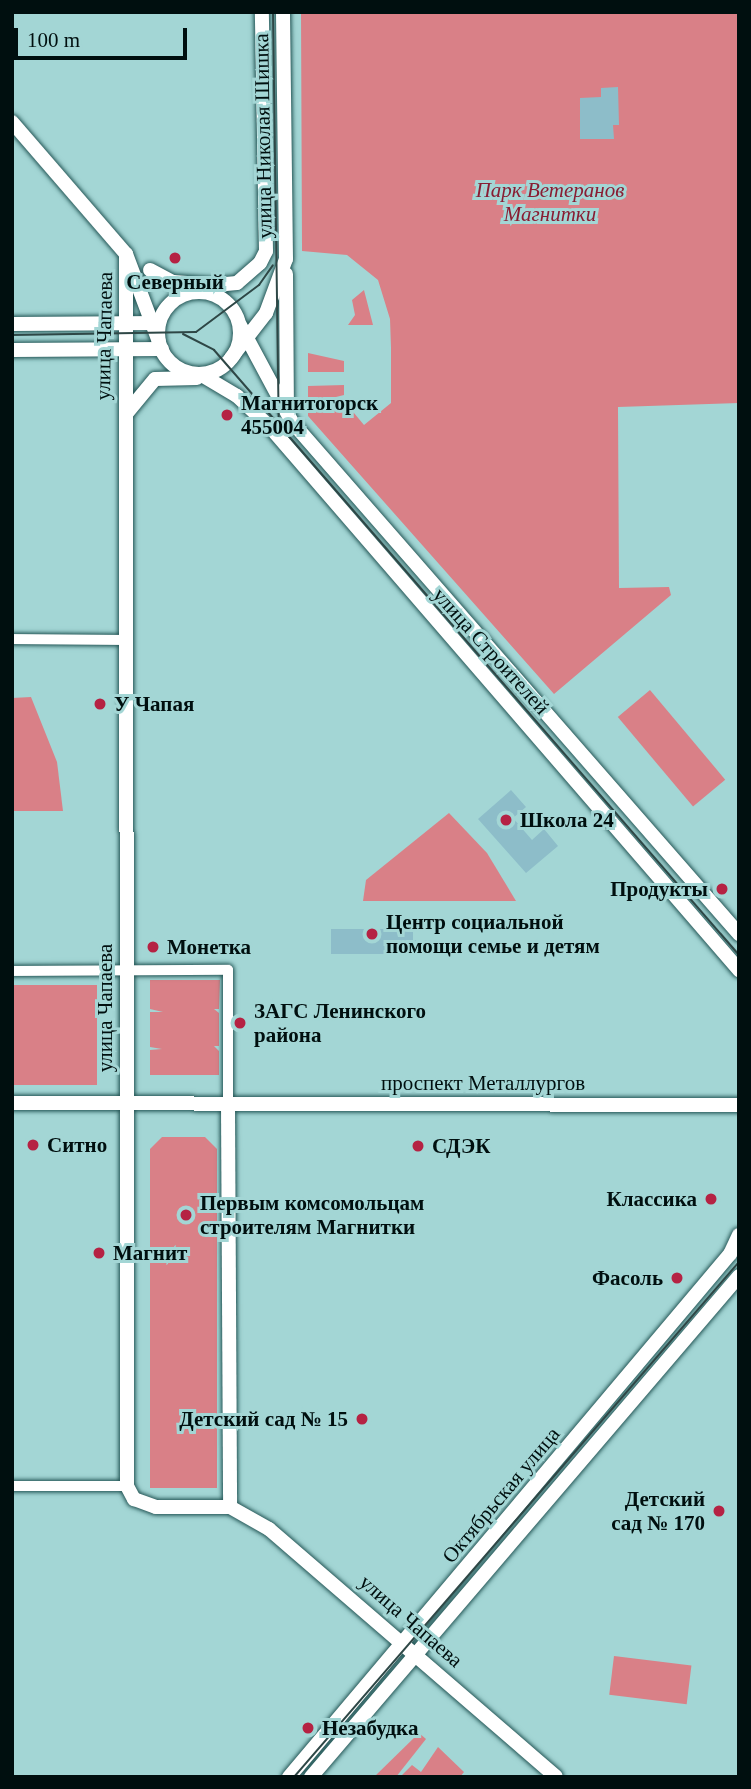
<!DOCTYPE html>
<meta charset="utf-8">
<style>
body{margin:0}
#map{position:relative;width:751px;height:1789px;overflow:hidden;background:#a3d6d5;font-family:Georgia,serif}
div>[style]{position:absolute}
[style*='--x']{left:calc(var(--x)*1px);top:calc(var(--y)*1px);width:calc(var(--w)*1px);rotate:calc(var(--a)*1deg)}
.green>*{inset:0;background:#d98087;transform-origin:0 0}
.building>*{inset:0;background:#8dbdc9}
.roads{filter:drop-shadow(0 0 2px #255757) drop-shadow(0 0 2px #255757)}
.street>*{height:10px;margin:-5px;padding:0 5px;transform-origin:5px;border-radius:5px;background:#fff}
.secondary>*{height:14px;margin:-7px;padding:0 7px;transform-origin:7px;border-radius:7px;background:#fff}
.secondary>.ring{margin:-7px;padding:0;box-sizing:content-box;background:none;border:14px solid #fff;border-radius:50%}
.tram>*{height:2px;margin:-1px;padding:0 1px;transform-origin:1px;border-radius:1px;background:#2e4746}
.dots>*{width:19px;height:19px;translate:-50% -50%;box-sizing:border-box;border:4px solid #a3d6d5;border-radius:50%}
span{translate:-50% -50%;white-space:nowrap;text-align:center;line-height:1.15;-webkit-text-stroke:6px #a3d6d5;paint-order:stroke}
.street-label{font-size:21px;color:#000f0f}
.park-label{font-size:21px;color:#891d33;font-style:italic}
.poi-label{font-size:21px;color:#000f0f;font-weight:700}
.left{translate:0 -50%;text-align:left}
.right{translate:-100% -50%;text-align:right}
.frame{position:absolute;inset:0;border:14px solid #000f0f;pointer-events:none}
.scale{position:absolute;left:14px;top:28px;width:173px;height:32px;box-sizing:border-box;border:4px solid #000f0f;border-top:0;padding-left:9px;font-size:21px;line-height:24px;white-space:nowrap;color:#000f0f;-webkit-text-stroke:5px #a3d6d5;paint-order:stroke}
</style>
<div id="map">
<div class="green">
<i style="clip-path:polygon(301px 12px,739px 12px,739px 403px,618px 407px,619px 588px,669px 587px,671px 595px,554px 694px,308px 416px,308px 409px,344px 401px,364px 425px,391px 403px,391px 348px,390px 319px,378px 280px,347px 255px,302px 251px)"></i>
<i style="clip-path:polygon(364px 290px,373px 325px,348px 325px,355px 315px,352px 300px)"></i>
<i style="clip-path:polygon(308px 353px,344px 361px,344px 372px,308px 372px)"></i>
<i style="clip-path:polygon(344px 385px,344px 395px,308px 404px,308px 386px)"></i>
<i style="left:650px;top:690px;width:117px;height:42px;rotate:50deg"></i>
<i style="clip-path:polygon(31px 697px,57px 762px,63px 811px,12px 811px,12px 698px)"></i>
<i style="clip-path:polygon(449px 813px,487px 853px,516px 901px,363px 901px,366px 880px)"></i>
<i style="clip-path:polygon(150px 980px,220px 980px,219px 1009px,214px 1009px,219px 1013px,219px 1046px,214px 1046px,219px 1051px,219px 1075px,150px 1075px,150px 1050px,162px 1049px,150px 1047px,150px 1012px,163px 1012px,150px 1009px)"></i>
<i style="left:12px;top:985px;width:85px;height:100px"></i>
<i style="clip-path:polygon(162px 1137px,205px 1137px,217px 1149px,217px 1488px,150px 1488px,150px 1149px)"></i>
<i style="left:614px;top:1656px;width:78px;height:39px;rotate:7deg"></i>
<i style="clip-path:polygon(419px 1733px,426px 1739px,396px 1777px,374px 1777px)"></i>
<i style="clip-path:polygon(438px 1747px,464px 1772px,460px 1777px,400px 1777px,412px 1765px,421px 1772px)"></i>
</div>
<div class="building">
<i style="clip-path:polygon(618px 87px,619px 125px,613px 125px,614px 139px,580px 139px,580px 98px,601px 97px,601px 88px)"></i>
<i style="clip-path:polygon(511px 790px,526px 807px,513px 818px,532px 840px,544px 829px,558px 846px,526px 873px,478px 819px)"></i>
<i style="clip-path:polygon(393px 924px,413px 924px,413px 940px,436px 940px,436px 954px,331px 954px,331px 929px,393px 929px)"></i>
</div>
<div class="roads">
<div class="street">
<i style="--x:12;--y:639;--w:111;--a:0.5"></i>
<i style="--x:12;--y:971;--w:216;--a:-0.3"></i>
<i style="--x:228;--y:970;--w:135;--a:90"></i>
<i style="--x:12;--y:1486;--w:115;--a:0"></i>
</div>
<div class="secondary">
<i style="--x:12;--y:122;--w:174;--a:49.2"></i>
<i style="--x:126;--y:254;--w:94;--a:69.4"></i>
<i style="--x:126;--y:254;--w:1232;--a:89.95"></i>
<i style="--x:127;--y:1486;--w:15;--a:62"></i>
<i style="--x:134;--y:1499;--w:23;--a:20"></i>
<i style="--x:156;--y:1507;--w:74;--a:0"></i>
<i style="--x:230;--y:1507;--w:45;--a:29.4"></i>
<i style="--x:269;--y:1529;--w:379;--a:40.8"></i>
<i style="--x:150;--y:270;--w:26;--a:28"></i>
<i style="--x:173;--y:282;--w:42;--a:4.1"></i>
<i style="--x:215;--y:285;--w:22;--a:-5"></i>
<i style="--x:237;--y:283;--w:30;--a:-41"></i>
<i style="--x:260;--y:263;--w:13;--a:-63"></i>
<i style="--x:266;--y:251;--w:239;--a:-91"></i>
<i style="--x:286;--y:274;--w:134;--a:89.6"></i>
<i class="ring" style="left:158px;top:292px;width:68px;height:68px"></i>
<i style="--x:12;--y:324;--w:147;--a:-0.4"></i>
<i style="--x:240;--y:325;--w:110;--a:61.8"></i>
<i style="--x:292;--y:422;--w:680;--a:48.88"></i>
<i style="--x:12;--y:350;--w:150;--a:-0.4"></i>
<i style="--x:231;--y:358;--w:57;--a:-52.1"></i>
<i style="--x:266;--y:313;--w:58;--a:-69.7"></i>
<i style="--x:286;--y:259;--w:247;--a:-90.7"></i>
<i style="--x:200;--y:374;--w:43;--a:30.7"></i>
<i style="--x:237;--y:396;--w:45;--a:43.2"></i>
<i style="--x:270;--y:427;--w:718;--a:49.18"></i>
<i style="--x:126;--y:414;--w:45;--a:-50.4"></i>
<i style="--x:155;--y:379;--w:42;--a:-1.4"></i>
<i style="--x:12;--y:1103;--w:727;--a:0.16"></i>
<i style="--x:228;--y:1105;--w:402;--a:89.7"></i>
<i style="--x:289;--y:1777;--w:684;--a:-49.86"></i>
<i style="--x:730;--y:1254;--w:21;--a:-65"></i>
<i style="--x:311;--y:1777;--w:659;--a:-49.49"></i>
</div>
</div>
<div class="tram">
<i style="--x:273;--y:12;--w:409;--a:89.2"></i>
<i style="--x:183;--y:334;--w:35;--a:27"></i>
<i style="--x:214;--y:350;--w:801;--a:49.05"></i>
<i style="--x:12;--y:335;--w:184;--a:-0.9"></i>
<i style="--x:196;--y:332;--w:79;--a:-36.7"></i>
<i style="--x:259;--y:285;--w:24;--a:-55"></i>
<i style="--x:294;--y:1777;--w:681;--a:-49.17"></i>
</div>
<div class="dots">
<i style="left:175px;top:258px;background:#b52243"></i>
<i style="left:227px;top:415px;background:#b52243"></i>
<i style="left:100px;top:704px;background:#b52243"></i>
<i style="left:506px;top:820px;background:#b52243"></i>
<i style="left:722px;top:889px;background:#b52243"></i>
<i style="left:372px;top:934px;background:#b52243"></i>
<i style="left:153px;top:947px;background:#b52243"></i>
<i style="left:240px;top:1023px;background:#b52243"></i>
<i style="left:33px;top:1145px;background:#b52243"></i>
<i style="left:418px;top:1146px;background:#b52243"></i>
<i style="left:711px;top:1199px;background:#b52243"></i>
<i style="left:186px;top:1215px;background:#b52243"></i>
<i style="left:99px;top:1253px;background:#b52243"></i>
<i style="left:677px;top:1278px;background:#b52243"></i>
<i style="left:362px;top:1419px;background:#b52243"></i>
<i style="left:719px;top:1511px;background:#b52243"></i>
<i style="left:308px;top:1728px;background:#b52243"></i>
</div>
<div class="street-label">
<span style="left:263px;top:136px;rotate:-91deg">улица Николая Шишка</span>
<span style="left:104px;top:336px;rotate:-89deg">улица Чапаева</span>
<span style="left:491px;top:651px;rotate:48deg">улица Строителей</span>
<span style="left:105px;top:1008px;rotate:-90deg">улица Чапаева</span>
<span style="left:483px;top:1083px">проспект Металлургов</span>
<span style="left:501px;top:1495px;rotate:-50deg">Октябрьская улица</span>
<span style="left:411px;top:1621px;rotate:41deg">улица Чапаева</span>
</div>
<div class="park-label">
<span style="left:550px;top:202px">Парк Ветеранов<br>Магнитки</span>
</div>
<div class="poi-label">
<span style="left:175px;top:282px">Северный</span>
<span class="left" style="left:241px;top:415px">Магнитогорск<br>455004</span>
<span class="left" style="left:114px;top:704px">У Чапая</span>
<span class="left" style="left:520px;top:820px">Школа 24</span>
<span class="right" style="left:708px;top:889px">Продукты</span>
<span class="left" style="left:386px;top:934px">Центр социальной<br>помощи семье и детям</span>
<span class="left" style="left:167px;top:947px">Монетка</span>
<span class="left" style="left:254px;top:1023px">ЗАГС Ленинского<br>района</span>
<span class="left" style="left:47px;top:1145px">Ситно</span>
<span class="left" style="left:432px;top:1146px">СДЭК</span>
<span class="right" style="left:697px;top:1199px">Классика</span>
<span class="left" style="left:200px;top:1215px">Первым комсомольцам<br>строителям Магнитки</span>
<span class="left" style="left:113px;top:1253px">Магнит</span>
<span class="right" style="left:663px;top:1278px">Фасоль</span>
<span class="right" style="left:348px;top:1419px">Детский сад № 15</span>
<span class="right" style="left:705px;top:1511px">Детский<br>сад № 170</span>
<span class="left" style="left:322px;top:1728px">Незабудка</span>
</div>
<div class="frame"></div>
<div class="scale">100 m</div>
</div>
